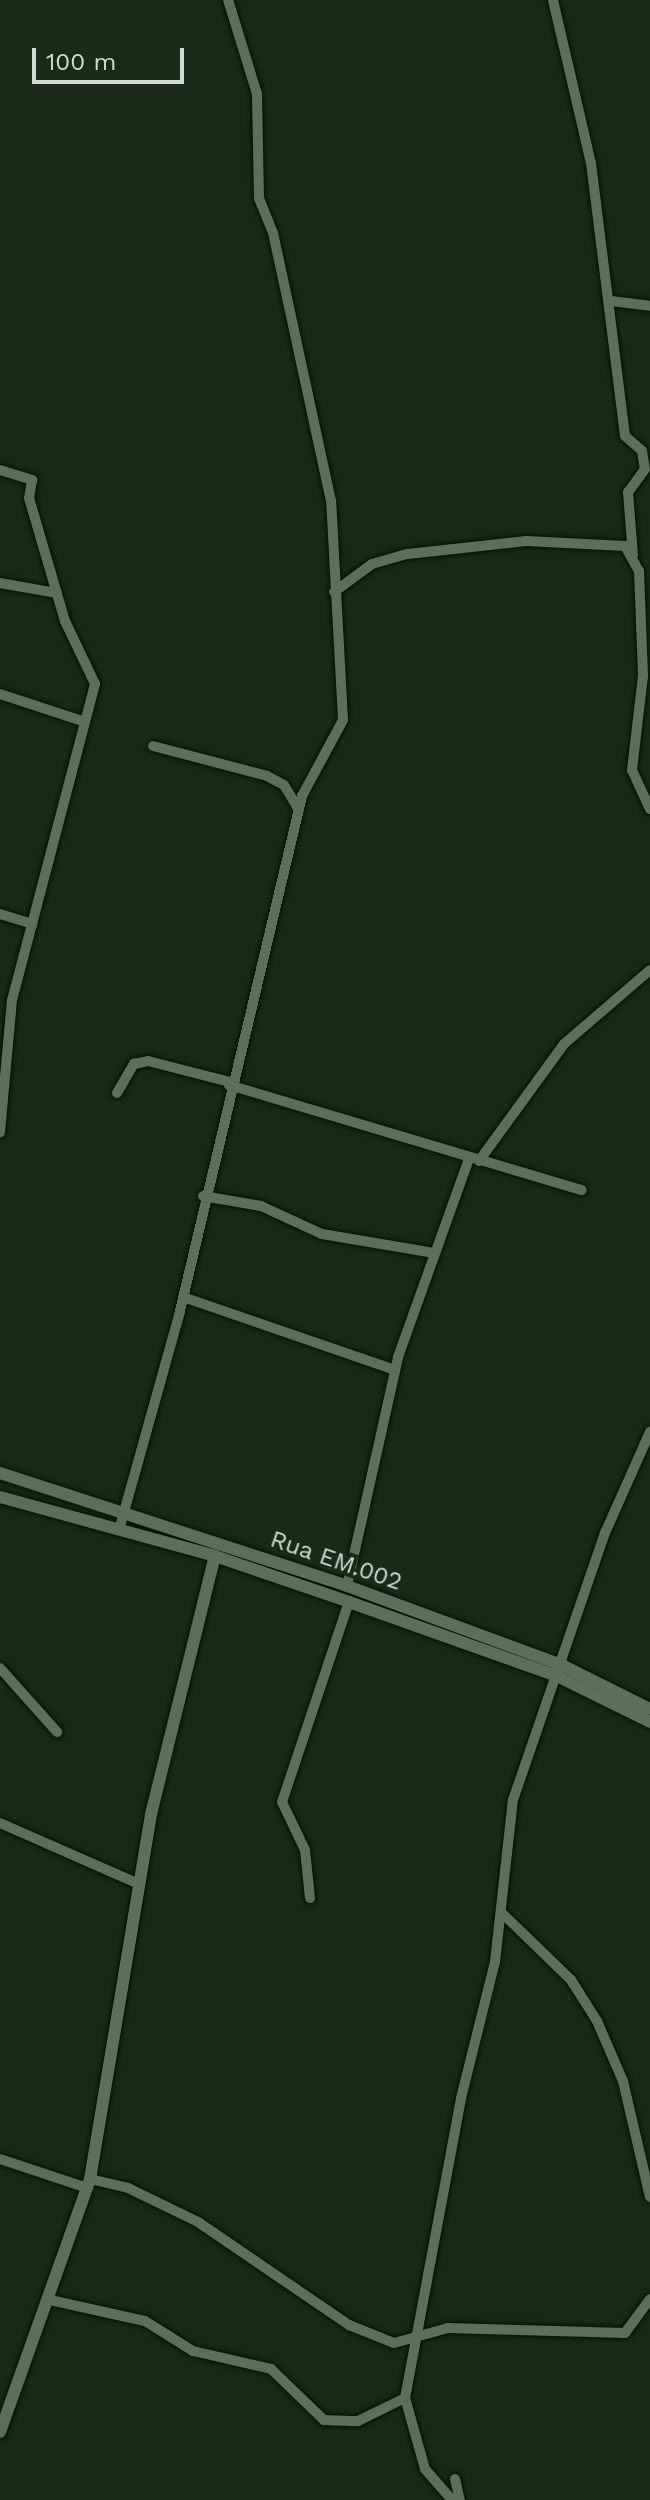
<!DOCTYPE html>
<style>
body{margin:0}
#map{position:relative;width:650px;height:2500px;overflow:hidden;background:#192a17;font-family:"Work Sans",sans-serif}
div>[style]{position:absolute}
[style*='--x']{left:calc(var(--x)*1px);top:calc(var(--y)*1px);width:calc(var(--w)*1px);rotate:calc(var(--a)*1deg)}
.roads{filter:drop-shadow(0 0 2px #031303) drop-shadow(0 0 2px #031303)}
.minor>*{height:10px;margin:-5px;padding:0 5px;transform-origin:5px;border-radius:5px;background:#5b6f59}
.tertiary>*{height:12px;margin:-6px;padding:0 6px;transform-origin:6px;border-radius:6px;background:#5b6f59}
span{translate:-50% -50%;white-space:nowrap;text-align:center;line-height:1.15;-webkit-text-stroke:8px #192a17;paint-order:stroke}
.street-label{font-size:24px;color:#d0dccf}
.scale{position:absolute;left:32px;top:48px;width:152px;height:36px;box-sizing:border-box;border:4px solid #d0dccf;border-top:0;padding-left:10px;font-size:24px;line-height:28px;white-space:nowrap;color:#d0dccf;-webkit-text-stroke:6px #192a17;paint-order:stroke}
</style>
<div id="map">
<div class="roads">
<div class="minor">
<i style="--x:553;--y:0;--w:167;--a:76.9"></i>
<i style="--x:591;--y:163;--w:275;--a:82.9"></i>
<i style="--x:625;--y:436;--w:23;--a:41"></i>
<i style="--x:642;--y:451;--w:18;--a:81"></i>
<i style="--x:645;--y:469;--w:29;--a:126"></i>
<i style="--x:628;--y:492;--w:63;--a:85.5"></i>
<i style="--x:611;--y:301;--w:39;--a:7"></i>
<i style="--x:0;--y:470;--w:34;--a:17"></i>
<i style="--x:32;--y:480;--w:18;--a:99"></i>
<i style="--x:29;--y:498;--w:128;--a:73.7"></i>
<i style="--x:65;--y:621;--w:70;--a:64.5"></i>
<i style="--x:95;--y:684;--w:327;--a:104.7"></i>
<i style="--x:12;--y:1000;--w:133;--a:95.2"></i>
<i style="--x:0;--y:583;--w:58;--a:10"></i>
<i style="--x:334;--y:592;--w:47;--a:-36.4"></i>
<i style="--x:372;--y:564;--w:37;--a:-16"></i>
<i style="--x:408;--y:554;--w:119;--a:-6.3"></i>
<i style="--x:526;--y:541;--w:99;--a:2.9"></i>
<i style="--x:625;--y:546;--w:29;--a:61"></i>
<i style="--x:639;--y:571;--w:105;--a:87.8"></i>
<i style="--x:643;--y:676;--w:95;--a:96.7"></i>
<i style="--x:632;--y:770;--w:43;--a:65.2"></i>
<i style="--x:0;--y:694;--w:89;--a:18.2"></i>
<i style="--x:153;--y:746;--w:118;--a:14.7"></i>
<i style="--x:267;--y:776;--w:19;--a:28"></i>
<i style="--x:284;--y:785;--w:29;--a:59"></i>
<i style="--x:0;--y:914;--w:34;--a:17"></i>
<i style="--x:229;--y:1085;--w:368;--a:16.6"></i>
<i style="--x:117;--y:1093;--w:34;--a:-60"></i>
<i style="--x:134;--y:1064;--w:14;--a:-12"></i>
<i style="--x:148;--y:1061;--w:85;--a:14.4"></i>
<i style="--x:479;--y:1161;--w:145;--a:-54"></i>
<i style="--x:564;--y:1044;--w:113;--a:-40.7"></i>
<i style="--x:203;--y:1196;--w:59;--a:9.8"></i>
<i style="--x:261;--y:1206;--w:67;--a:24.7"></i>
<i style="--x:322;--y:1234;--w:114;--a:9.6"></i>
<i style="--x:183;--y:1297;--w:224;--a:19"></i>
<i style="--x:119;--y:1530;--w:227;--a:-74.4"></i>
<i style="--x:180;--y:1311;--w:529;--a:-76.67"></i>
<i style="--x:302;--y:796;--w:86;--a:-61.7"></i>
<i style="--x:343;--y:720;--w:219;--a:-93.1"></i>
<i style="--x:331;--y:501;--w:274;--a:-102.2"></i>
<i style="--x:273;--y:233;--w:37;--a:-112"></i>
<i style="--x:259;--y:199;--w:105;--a:-91.1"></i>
<i style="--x:257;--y:94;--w:98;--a:-107.1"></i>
<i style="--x:347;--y:1586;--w:235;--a:-77.4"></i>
<i style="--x:398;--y:1357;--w:210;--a:-70.3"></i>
<i style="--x:0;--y:1668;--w:86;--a:48.3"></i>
<i style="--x:0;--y:1823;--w:152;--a:23.7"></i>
<i style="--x:310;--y:1898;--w:48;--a:-95.9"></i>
<i style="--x:305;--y:1850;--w:53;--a:-115.6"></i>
<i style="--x:282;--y:1802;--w:211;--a:-71.5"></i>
<i style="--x:503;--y:1914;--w:95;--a:44.1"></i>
<i style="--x:571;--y:1980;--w:49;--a:57.6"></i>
<i style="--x:597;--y:2021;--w:65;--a:66.6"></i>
<i style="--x:623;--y:2081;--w:119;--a:76.9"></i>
<i style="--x:0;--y:2159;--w:92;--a:18.4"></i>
<i style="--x:90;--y:2179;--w:39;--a:13"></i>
<i style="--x:128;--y:2188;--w:78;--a:25.9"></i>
<i style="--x:198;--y:2222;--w:183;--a:34.3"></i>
<i style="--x:349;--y:2325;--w:48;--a:21.8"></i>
<i style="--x:394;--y:2343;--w:56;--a:-15.5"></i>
<i style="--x:448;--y:2328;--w:177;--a:1.6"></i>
<i style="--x:625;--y:2333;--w:42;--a:-53.7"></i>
<i style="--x:50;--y:2300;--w:97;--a:12.5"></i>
<i style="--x:145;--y:2321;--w:57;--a:32"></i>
<i style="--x:193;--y:2351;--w:80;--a:13"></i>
<i style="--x:271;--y:2369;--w:74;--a:43.9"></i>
<i style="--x:324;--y:2420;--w:34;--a:2"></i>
<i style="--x:358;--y:2421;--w:52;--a:-26.1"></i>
<i style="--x:455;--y:2479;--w:22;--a:77"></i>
<i style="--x:452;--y:2500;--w:41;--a:-131.1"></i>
<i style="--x:425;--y:2469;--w:74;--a:-105.7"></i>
<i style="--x:405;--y:2398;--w:305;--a:-79.4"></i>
<i style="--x:461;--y:2098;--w:140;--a:-76"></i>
<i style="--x:495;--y:1962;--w:163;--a:-83.7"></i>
<i style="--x:513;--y:1800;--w:282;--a:-71"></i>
<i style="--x:605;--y:1533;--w:111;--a:-66"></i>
</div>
<div class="tertiary">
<i style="--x:0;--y:1473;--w:365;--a:18"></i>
<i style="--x:347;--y:1586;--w:231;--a:20.2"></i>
<i style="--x:564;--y:1666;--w:96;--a:26.6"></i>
<i style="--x:0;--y:1497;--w:223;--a:15.3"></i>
<i style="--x:215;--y:1556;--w:142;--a:18.9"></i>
<i style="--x:349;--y:1602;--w:221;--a:19.6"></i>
<i style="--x:557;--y:1676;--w:104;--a:26.3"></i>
<i style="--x:0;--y:2432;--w:269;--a:-70.4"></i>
<i style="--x:90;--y:2179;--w:370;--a:-80.5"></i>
<i style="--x:151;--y:1814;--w:266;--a:-76.1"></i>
</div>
</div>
<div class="street-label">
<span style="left:336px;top:1561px;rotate:19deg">Rua EM.002</span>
</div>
<div class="scale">100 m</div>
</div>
